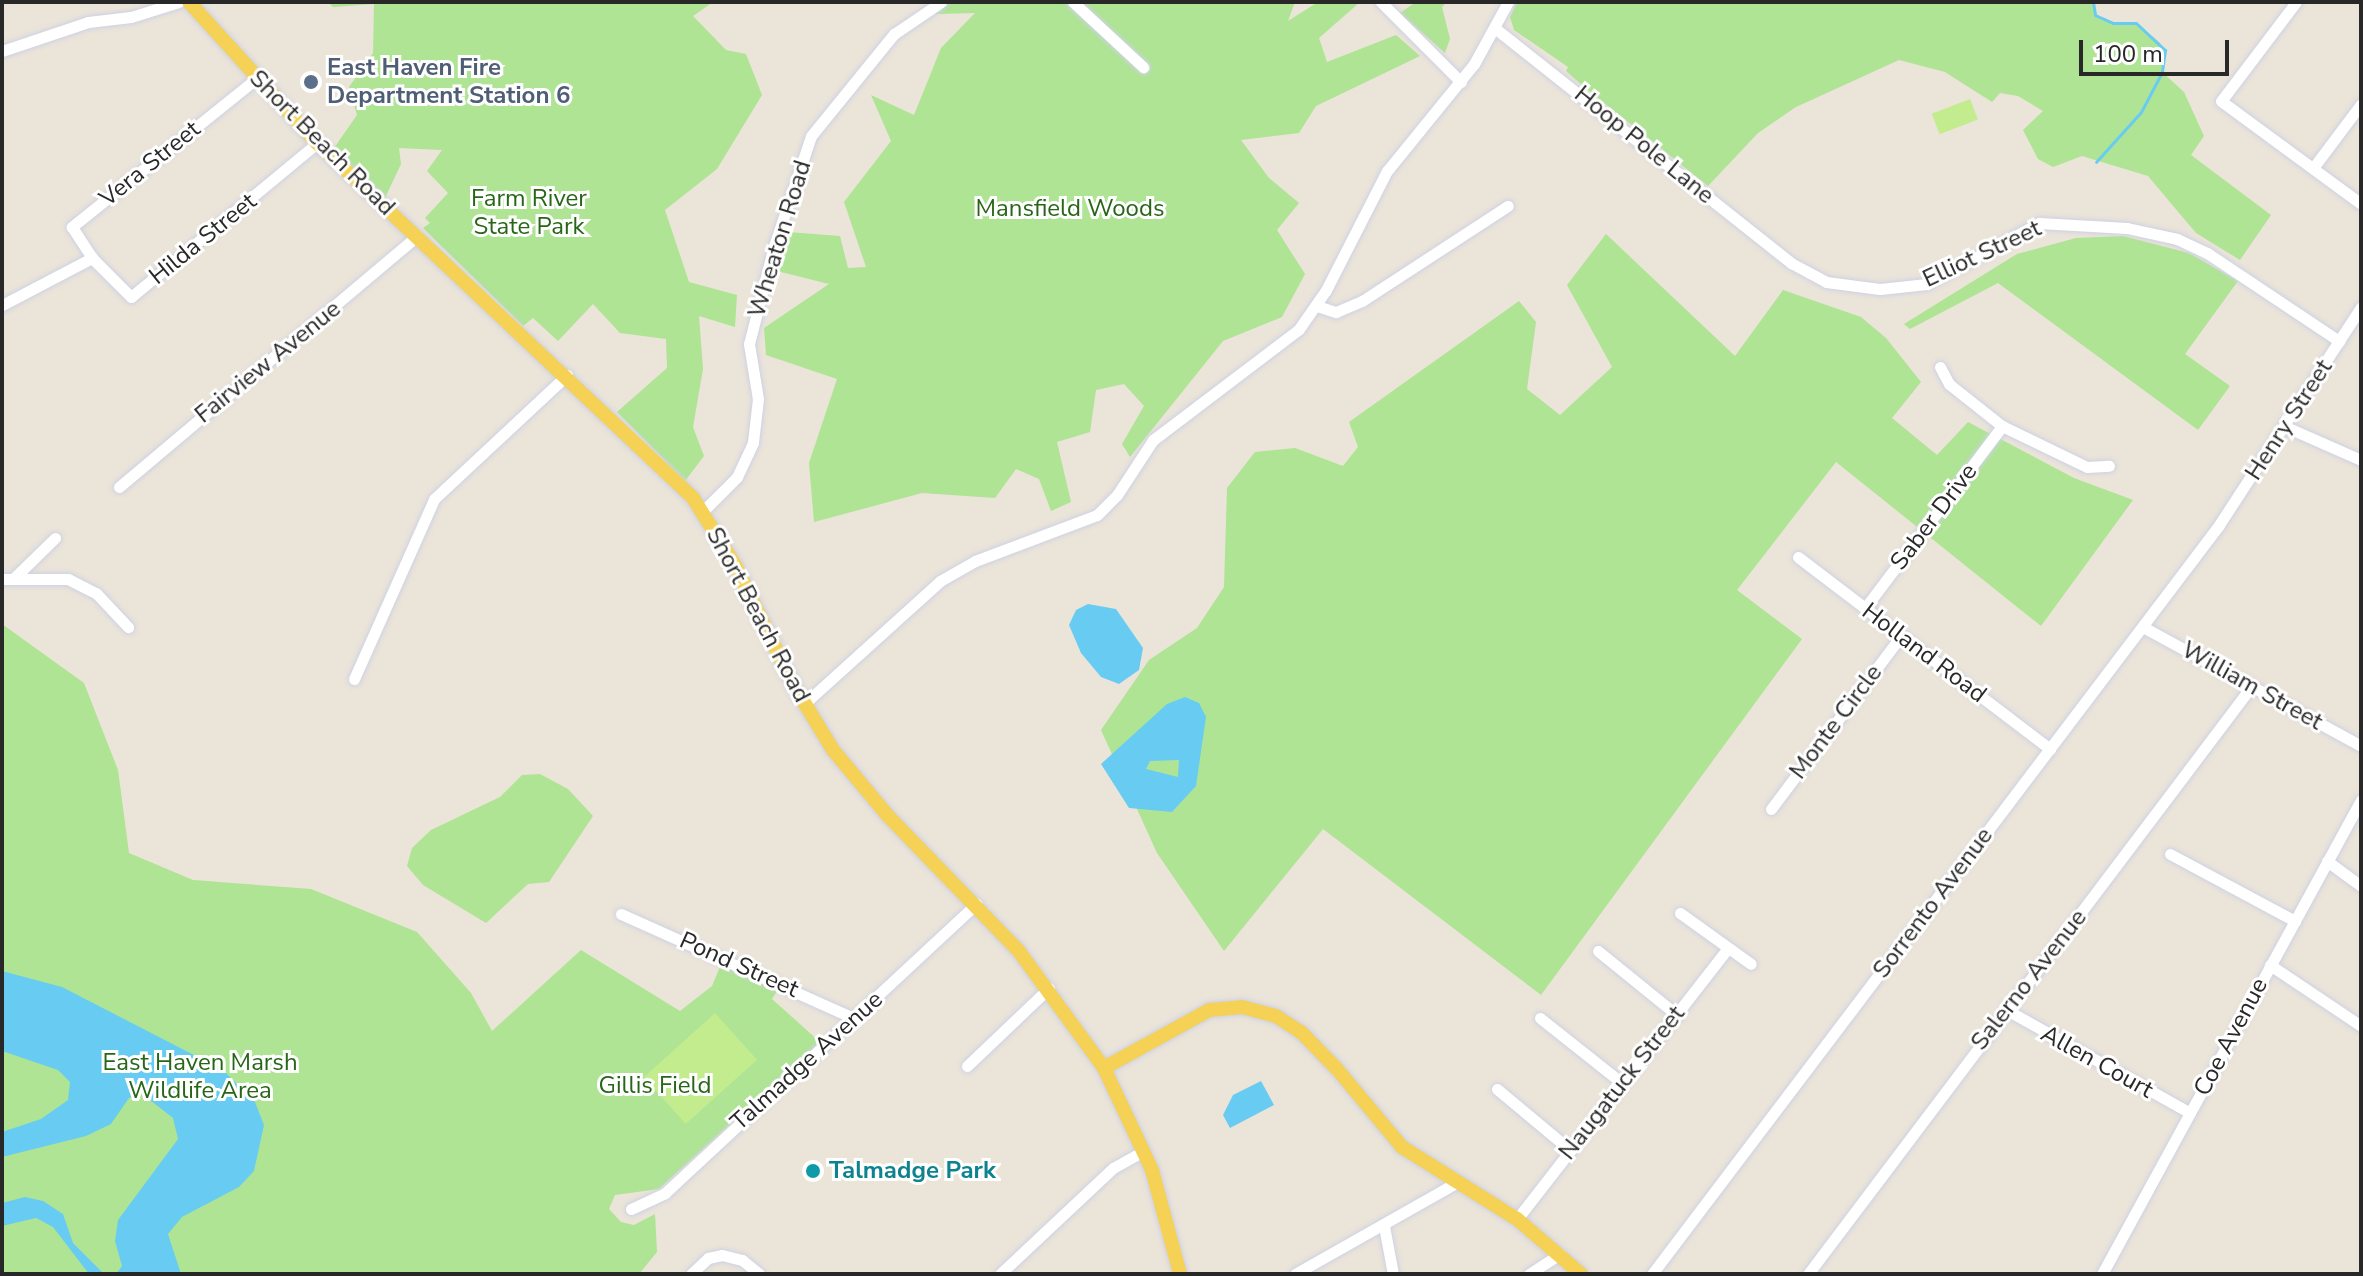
<!DOCTYPE html>
<style>
body{margin:0}
#map{position:relative;width:2363px;height:1276px;overflow:hidden;background:#ebe4d9;font-family:"Nunito Sans",sans-serif}
div>[style]{position:absolute}
[style*='--x']{left:calc(var(--x)*1px);top:calc(var(--y)*1px);width:calc(var(--w)*1px);rotate:calc(var(--a)*1deg)}
.green>*{inset:0;background:#aee493}
.pitch>*{inset:0;background:#c3ec8e;transform-origin:0 0}
.water>*{inset:0;background:#68ccf2}
.stream>*{height:3px;margin:-1.5px;padding:0 1.5px;transform-origin:1.5px;border-radius:1.5px;background:#68ccf2}
.roads{filter:drop-shadow(0 0 2px #ced2e2) drop-shadow(0 0 2px #ced2e2)}
.minor>*{height:11px;margin:-5.5px;padding:0 5.5px;transform-origin:5.5px;border-radius:5.5px;background:#fff}
.major>*{height:14px;margin:-7px;padding:0 7px;transform-origin:7px;border-radius:7px;background:#f5d155}
.dots>*{width:22px;height:22px;translate:-50% -50%;box-sizing:border-box;border:4px solid #fff;border-radius:50%}
span{translate:-50% -50%;white-space:nowrap;text-align:center;line-height:1.15;-webkit-text-stroke:6px #fff;paint-order:stroke}
.service-label{font-size:24px;color:#4e5e75;font-weight:700}
.left{translate:0 -50%;text-align:left}
.street-label{font-size:24px;color:#282828}
.park-label{font-size:24px;color:#276617}
.culture-label{font-size:24px;color:#0d838f;font-weight:700}
.frame{position:absolute;inset:0;border:4px solid #282828;pointer-events:none}
.scale{position:absolute;left:2079px;top:40px;width:150px;height:36px;box-sizing:border-box;border:4px solid #282828;border-top:0;padding-left:10px;font-size:24px;line-height:28px;white-space:nowrap;color:#282828;-webkit-text-stroke:6px #fff;paint-order:stroke}
</style>
<div id="map">
<div class="green">
<i style="clip-path:polygon(328px 2px,713px 2px,693px 16px,726px 50px,746px 54px,762px 95px,717px 169px,665px 210px,689px 282px,737px 295px,735px 327px,699px 316px,703px 369px,693px 427px,704px 456px,685px 481px,617px 412px,667px 368px,666px 339px,620px 333px,593px 304px,558px 341px,533px 318px,523px 326px,423px 228px,430px 223px,425px 218px,448px 193px,427px 171px,442px 150px,399px 148px,401px 164px,384px 200px,334px 148px,357px 115px,349px 87px,373px 53px,374px 4px,333px 7px)"></i>
<i style="clip-path:polygon(934px 2px,1295px 2px,1288px 21px,1318px 2px,1360px 2px,1319px 38px,1327px 62px,1396px 35px,1420px 56px,1316px 106px,1299px 133px,1241px 140px,1269px 178px,1299px 203px,1277px 230px,1305px 274px,1282px 317px,1223px 341px,1130px 457px,1122px 444px,1144px 406px,1124px 384px,1096px 390px,1090px 432px,1057px 442px,1071px 502px,1051px 511px,1039px 479px,1016px 469px,995px 498px,922px 493px,814px 522px,809px 463px,837px 379px,766px 355px,764px 328px,829px 284px,777px 271px,788px 232px,840px 236px,848px 268px,866px 267px,844px 202px,891px 141px,871px 95px,914px 115px,941px 48px,975px 13px,936px 14px)"></i>
<i style="clip-path:polygon(1416px 2px,1447px 2px,1442px 7px,1450px 39px,1445px 53px,1400px 13px)"></i>
<i style="clip-path:polygon(1517px 2px,2093px 2px,2095px 15px,2113px 23px,2136px 23px,2159px 42px,2165px 50px,2162px 72px,2184px 92px,2204px 136px,2191px 155px,2271px 215px,2240px 260px,2196px 233px,2148px 176px,2082px 156px,2053px 167px,2038px 159px,2023px 130px,2043px 111px,2018px 96px,2000px 93px,1992px 102px,1945px 72px,1899px 60px,1796px 107px,1758px 133px,1708px 186px,1583px 86px,1566px 71px,1568px 67px,1514px 30px,1510px 17px)"></i>
<i style="clip-path:polygon(1606px 234px,1735px 356px,1783px 290px,1861px 317px,1886px 338px,1921px 382px,1892px 418px,1937px 455px,1968px 422px,2074px 478px,2133px 500px,2041px 626px,1836px 462px,1737px 590px,1802px 639px,1541px 995px,1323px 829px,1224px 951px,1157px 853px,1101px 730px,1149px 660px,1197px 628px,1224px 587px,1227px 488px,1255px 452px,1295px 448px,1343px 466px,1358px 447px,1349px 422px,1519px 301px,1536px 322px,1527px 389px,1560px 415px,1612px 367px,1567px 285px)"></i>
<i style="clip-path:polygon(2123px 236px,2189px 253px,2238px 281px,2185px 354px,2230px 386px,2198px 430px,1998px 283px,1910px 329px,1904px 324px,2017px 254px,2076px 238px)"></i>
<i style="clip-path:polygon(2px 624px,84px 683px,118px 770px,129px 853px,193px 880px,311px 889px,417px 932px,471px 993px,492px 1031px,581px 950px,680px 1011px,712px 986px,722px 962px,779px 988px,772px 999px,820px 1042px,659px 1189px,615px 1195px,609px 1209px,621px 1222px,634px 1225px,655px 1214px,657px 1252px,639px 1274px,2px 1274px)"></i>
<i style="clip-path:polygon(540px 774px,568px 789px,593px 816px,549px 882px,528px 884px,486px 923px,423px 885px,407px 866px,412px 848px,431px 830px,500px 797px,522px 775px)"></i>
</div>
<div class="pitch">
<i style="left:1970px;top:99px;width:22px;height:41px;rotate:69deg"></i>
<i style="left:715px;top:1013px;width:63px;height:96px;rotate:48deg"></i>
</div>
<div class="water">
<i style="clip-path:polygon(1088px 604px,1116px 609px,1143px 648px,1139px 670px,1119px 684px,1101px 677px,1081px 653px,1069px 625px,1076px 610px)"></i>
<i style="clip-path:polygon(evenodd,1185px 697px,1199px 703px,1206px 717px,1196px 786px,1172px 812px,1129px 808px,1101px 764px,1167px 704px,1185px 697px,1179px 760px,1178px 777px,1146px 769px,1150px 761px,1179px 760px)"></i>
<i style="clip-path:polygon(2px 971px,62px 987px,223px 1070px,255px 1102px,264px 1125px,254px 1171px,239px 1187px,182px 1217px,168px 1234px,181px 1274px,116px 1274px,122px 1266px,115px 1241px,118px 1220px,178px 1139px,173px 1118px,141px 1093px,129px 1098px,111px 1124px,86px 1136px,2px 1157px,2px 1132px,41px 1119px,68px 1100px,70px 1082px,58px 1070px,2px 1051px)"></i>
<i style="clip-path:polygon(1261px 1081px,1274px 1105px,1230px 1128px,1223px 1115px,1233px 1095px)"></i>
<i style="clip-path:polygon(25px 1197px,43px 1201px,63px 1214px,73px 1243px,104px 1274px,89px 1274px,53px 1227px,36px 1218px,2px 1226px,2px 1203px)"></i>
</div>
<div class="stream">
<i style="--x:2093;--y:2;--w:13;--a:81"></i>
<i style="--x:2095;--y:15;--w:20;--a:24"></i>
<i style="--x:2113;--y:23;--w:23;--a:0"></i>
<i style="--x:2136;--y:23;--w:40;--a:43"></i>
<i style="--x:2165;--y:50;--w:22;--a:98"></i>
<i style="--x:2162;--y:72;--w:45;--a:117.7"></i>
<i style="--x:2141;--y:112;--w:67;--a:132"></i>
</div>
<div class="roads">
<div class="minor">
<i style="--x:1073;--y:2;--w:96;--a:42.9"></i>
<i style="--x:1381;--y:2;--w:113;--a:45"></i>
<i style="--x:2296;--y:2;--w:124;--a:127.1"></i>
<i style="--x:2221;--y:101;--w:174;--a:36.3"></i>
<i style="--x:1496;--y:29;--w:377;--a:38.4"></i>
<i style="--x:1791;--y:263;--w:40;--a:28"></i>
<i style="--x:1826;--y:282;--w:54;--a:7.4"></i>
<i style="--x:1880;--y:289;--w:47;--a:-6.1"></i>
<i style="--x:1927;--y:284;--w:128;--a:-28.6"></i>
<i style="--x:2039;--y:223;--w:88;--a:3.3"></i>
<i style="--x:2127;--y:228;--w:51;--a:12.4"></i>
<i style="--x:2177;--y:239;--w:33;--a:25"></i>
<i style="--x:2207;--y:253;--w:159;--a:33.7"></i>
<i style="--x:2;--y:51;--w:91;--a:-18.6"></i>
<i style="--x:88;--y:22;--w:43;--a:-6.6"></i>
<i style="--x:131;--y:17;--w:50;--a:-17.4"></i>
<i style="--x:257;--y:78;--w:238;--a:141.2"></i>
<i style="--x:72;--y:227;--w:37;--a:57"></i>
<i style="--x:92;--y:258;--w:55;--a:45"></i>
<i style="--x:131;--y:297;--w:241;--a:-39.6"></i>
<i style="--x:2313;--y:168;--w:80;--a:-53.1"></i>
<i style="--x:2;--y:305;--w:102;--a:-27.6"></i>
<i style="--x:1317;--y:306;--w:20;--a:18"></i>
<i style="--x:1336;--y:312;--w:28;--a:-23"></i>
<i style="--x:1362;--y:301;--w:174;--a:-33.1"></i>
<i style="--x:1940;--y:367;--w:19;--a:62"></i>
<i style="--x:1949;--y:384;--w:68;--a:38.4"></i>
<i style="--x:2002;--y:426;--w:94;--a:25.8"></i>
<i style="--x:2087;--y:467;--w:22;--a:-3"></i>
<i style="--x:2286;--y:427;--w:82;--a:23.7"></i>
<i style="--x:119;--y:487;--w:390;--a:-40.1"></i>
<i style="--x:703;--y:511;--w:48;--a:-45"></i>
<i style="--x:737;--y:477;--w:38;--a:-65"></i>
<i style="--x:753;--y:442;--w:43;--a:-83.4"></i>
<i style="--x:758;--y:399;--w:56;--a:-99.3"></i>
<i style="--x:749;--y:344;--w:98;--a:-75.8"></i>
<i style="--x:773;--y:249;--w:119;--a:-71.4"></i>
<i style="--x:811;--y:136;--w:132;--a:-50.9"></i>
<i style="--x:894;--y:34;--w:57;--a:-34.2"></i>
<i style="--x:1798;--y:557;--w:317;--a:37.3"></i>
<i style="--x:15;--y:577;--w:56;--a:-44.3"></i>
<i style="--x:2;--y:579;--w:66;--a:0"></i>
<i style="--x:68;--y:579;--w:31;--a:27"></i>
<i style="--x:96;--y:593;--w:47;--a:46.7"></i>
<i style="--x:1865;--y:608;--w:228;--a:-53"></i>
<i style="--x:2143;--y:627;--w:248;--a:28.6"></i>
<i style="--x:354;--y:679;--w:197;--a:-66"></i>
<i style="--x:434;--y:499;--w:182;--a:-43"></i>
<i style="--x:804;--y:704;--w:183;--a:-42.1"></i>
<i style="--x:940;--y:581;--w:40;--a:-29.7"></i>
<i style="--x:975;--y:561;--w:130;--a:-20.7"></i>
<i style="--x:1097;--y:515;--w:28;--a:-45"></i>
<i style="--x:1117;--y:495;--w:66;--a:-56.8"></i>
<i style="--x:1153;--y:440;--w:183;--a:-37.2"></i>
<i style="--x:1299;--y:329;--w:47;--a:-55.3"></i>
<i style="--x:1326;--y:290;--w:134;--a:-62.9"></i>
<i style="--x:1387;--y:171;--w:138;--a:-50.9"></i>
<i style="--x:1474;--y:64;--w:71;--a:-61.3"></i>
<i style="--x:1771;--y:809;--w:216;--a:-53.1"></i>
<i style="--x:2170;--y:854;--w:142;--a:28.2"></i>
<i style="--x:2327;--y:861;--w:42;--a:36.3"></i>
<i style="--x:1680;--y:913;--w:87;--a:35.7"></i>
<i style="--x:621;--y:914;--w:257;--a:24.1"></i>
<i style="--x:1598;--y:951;--w:102;--a:39"></i>
<i style="--x:2270;--y:965;--w:110;--a:33.8"></i>
<i style="--x:2005;--y:1009;--w:212;--a:29.3"></i>
<i style="--x:1540;--y:1018;--w:105;--a:38.4"></i>
<i style="--x:967;--y:1066;--w:113;--a:-43.6"></i>
<i style="--x:1497;--y:1089;--w:94;--a:39.8"></i>
<i style="--x:631;--y:1209;--w:38;--a:-25"></i>
<i style="--x:665;--y:1193;--w:425;--a:-42.9"></i>
<i style="--x:1517;--y:1219;--w:343;--a:-52.1"></i>
<i style="--x:1384;--y:1226;--w:49;--a:79.4"></i>
<i style="--x:691;--y:1274;--w:23;--a:-43"></i>
<i style="--x:708;--y:1258;--w:14;--a:-12"></i>
<i style="--x:722;--y:1255;--w:21;--a:14"></i>
<i style="--x:742;--y:1260;--w:22;--a:39"></i>
<i style="--x:1000;--y:1274;--w:155;--a:-43.2"></i>
<i style="--x:1113;--y:1168;--w:35;--a:-29"></i>
<i style="--x:1295;--y:1274;--w:183;--a:-29.5"></i>
<i style="--x:1529;--y:1274;--w:37;--a:-33"></i>
<i style="--x:1652;--y:1274;--w:939;--a:-52.87"></i>
<i style="--x:2219;--y:525;--w:260;--a:-56.9"></i>
<i style="--x:1808;--y:1274;--w:735;--a:-52.96"></i>
<i style="--x:2102;--y:1274;--w:540;--a:-61.35"></i>
</div>
<div class="major">
<i style="--x:189;--y:2;--w:190;--a:47.8"></i>
<i style="--x:317;--y:143;--w:517;--a:43.35"></i>
<i style="--x:693;--y:498;--w:79;--a:57.9"></i>
<i style="--x:735;--y:565;--w:135;--a:64"></i>
<i style="--x:794;--y:686;--w:75;--a:58.6"></i>
<i style="--x:833;--y:750;--w:86;--a:50.2"></i>
<i style="--x:888;--y:816;--w:187;--a:45.9"></i>
<i style="--x:1018;--y:950;--w:146;--a:53.9"></i>
<i style="--x:1104;--y:1068;--w:113;--a:64.8"></i>
<i style="--x:1152;--y:1170;--w:108;--a:74.9"></i>
<i style="--x:1104;--y:1068;--w:120;--a:-28.9"></i>
<i style="--x:1209;--y:1010;--w:33;--a:-5"></i>
<i style="--x:1242;--y:1007;--w:35;--a:15"></i>
<i style="--x:1276;--y:1016;--w:30;--a:33"></i>
<i style="--x:1301;--y:1032;--w:52;--a:45.8"></i>
<i style="--x:1337;--y:1069;--w:102;--a:50.2"></i>
<i style="--x:1402;--y:1147;--w:136;--a:32.1"></i>
<i style="--x:1517;--y:1219;--w:84;--a:40.7"></i>
</div>
</div>
<div class="dots">
<i style="left:311px;top:82px;background:#5c6f8a"></i>
<i style="left:813px;top:1171px;background:#0f9aa8"></i>
</div>
<div class="service-label">
<span class="left" style="left:327px;top:82px">East Haven Fire<br>Department Station 6</span>
</div>
<div class="street-label">
<span style="left:322px;top:143px;rotate:45deg">Short Beach Road</span>
<span style="left:1644px;top:145px;rotate:39deg">Hoop Pole Lane</span>
<span style="left:150px;top:164px;rotate:-39deg">Vera Street</span>
<span style="left:203px;top:239px;rotate:-39deg">Hilda Street</span>
<span style="left:780px;top:239px;rotate:-73deg">Wheaton Road</span>
<span style="left:1982px;top:254px;rotate:-25deg">Elliot Street</span>
<span style="left:268px;top:362px;rotate:-39deg">Fairview Avenue</span>
<span style="left:2289px;top:420px;rotate:-57deg">Henry Street</span>
<span style="left:1934px;top:517px;rotate:-53deg">Saber Drive</span>
<span style="left:758px;top:615px;rotate:62deg">Short Beach Road</span>
<span style="left:1924px;top:653px;rotate:37deg">Holland Road</span>
<span style="left:2252px;top:686px;rotate:29deg">William Street</span>
<span style="left:1836px;top:722px;rotate:-53deg">Monte Circle</span>
<span style="left:1933px;top:903px;rotate:-53deg">Sorrento Avenue</span>
<span style="left:739px;top:965px;rotate:24deg">Pond Street</span>
<span style="left:2029px;top:980px;rotate:-52deg">Salerno Avenue</span>
<span style="left:2231px;top:1037px;rotate:-62deg">Coe Avenue</span>
<span style="left:807px;top:1061px;rotate:-42deg">Talmadge Avenue</span>
<span style="left:2097px;top:1062px;rotate:29deg">Allen Court</span>
<span style="left:1622px;top:1083px;rotate:-52deg">Naugatuck Street</span>
</div>
<div class="park-label">
<span style="left:529px;top:213px">Farm River<br>State Park</span>
<span style="left:1070px;top:209px">Mansfield Woods</span>
<span style="left:200px;top:1077px">East Haven Marsh<br>Wildlife Area</span>
<span style="left:655px;top:1086px">Gillis Field</span>
</div>
<div class="culture-label">
<span class="left" style="left:829px;top:1171px">Talmadge Park</span>
</div>
<div class="frame"></div>
<div class="scale">100 m</div>
</div>
